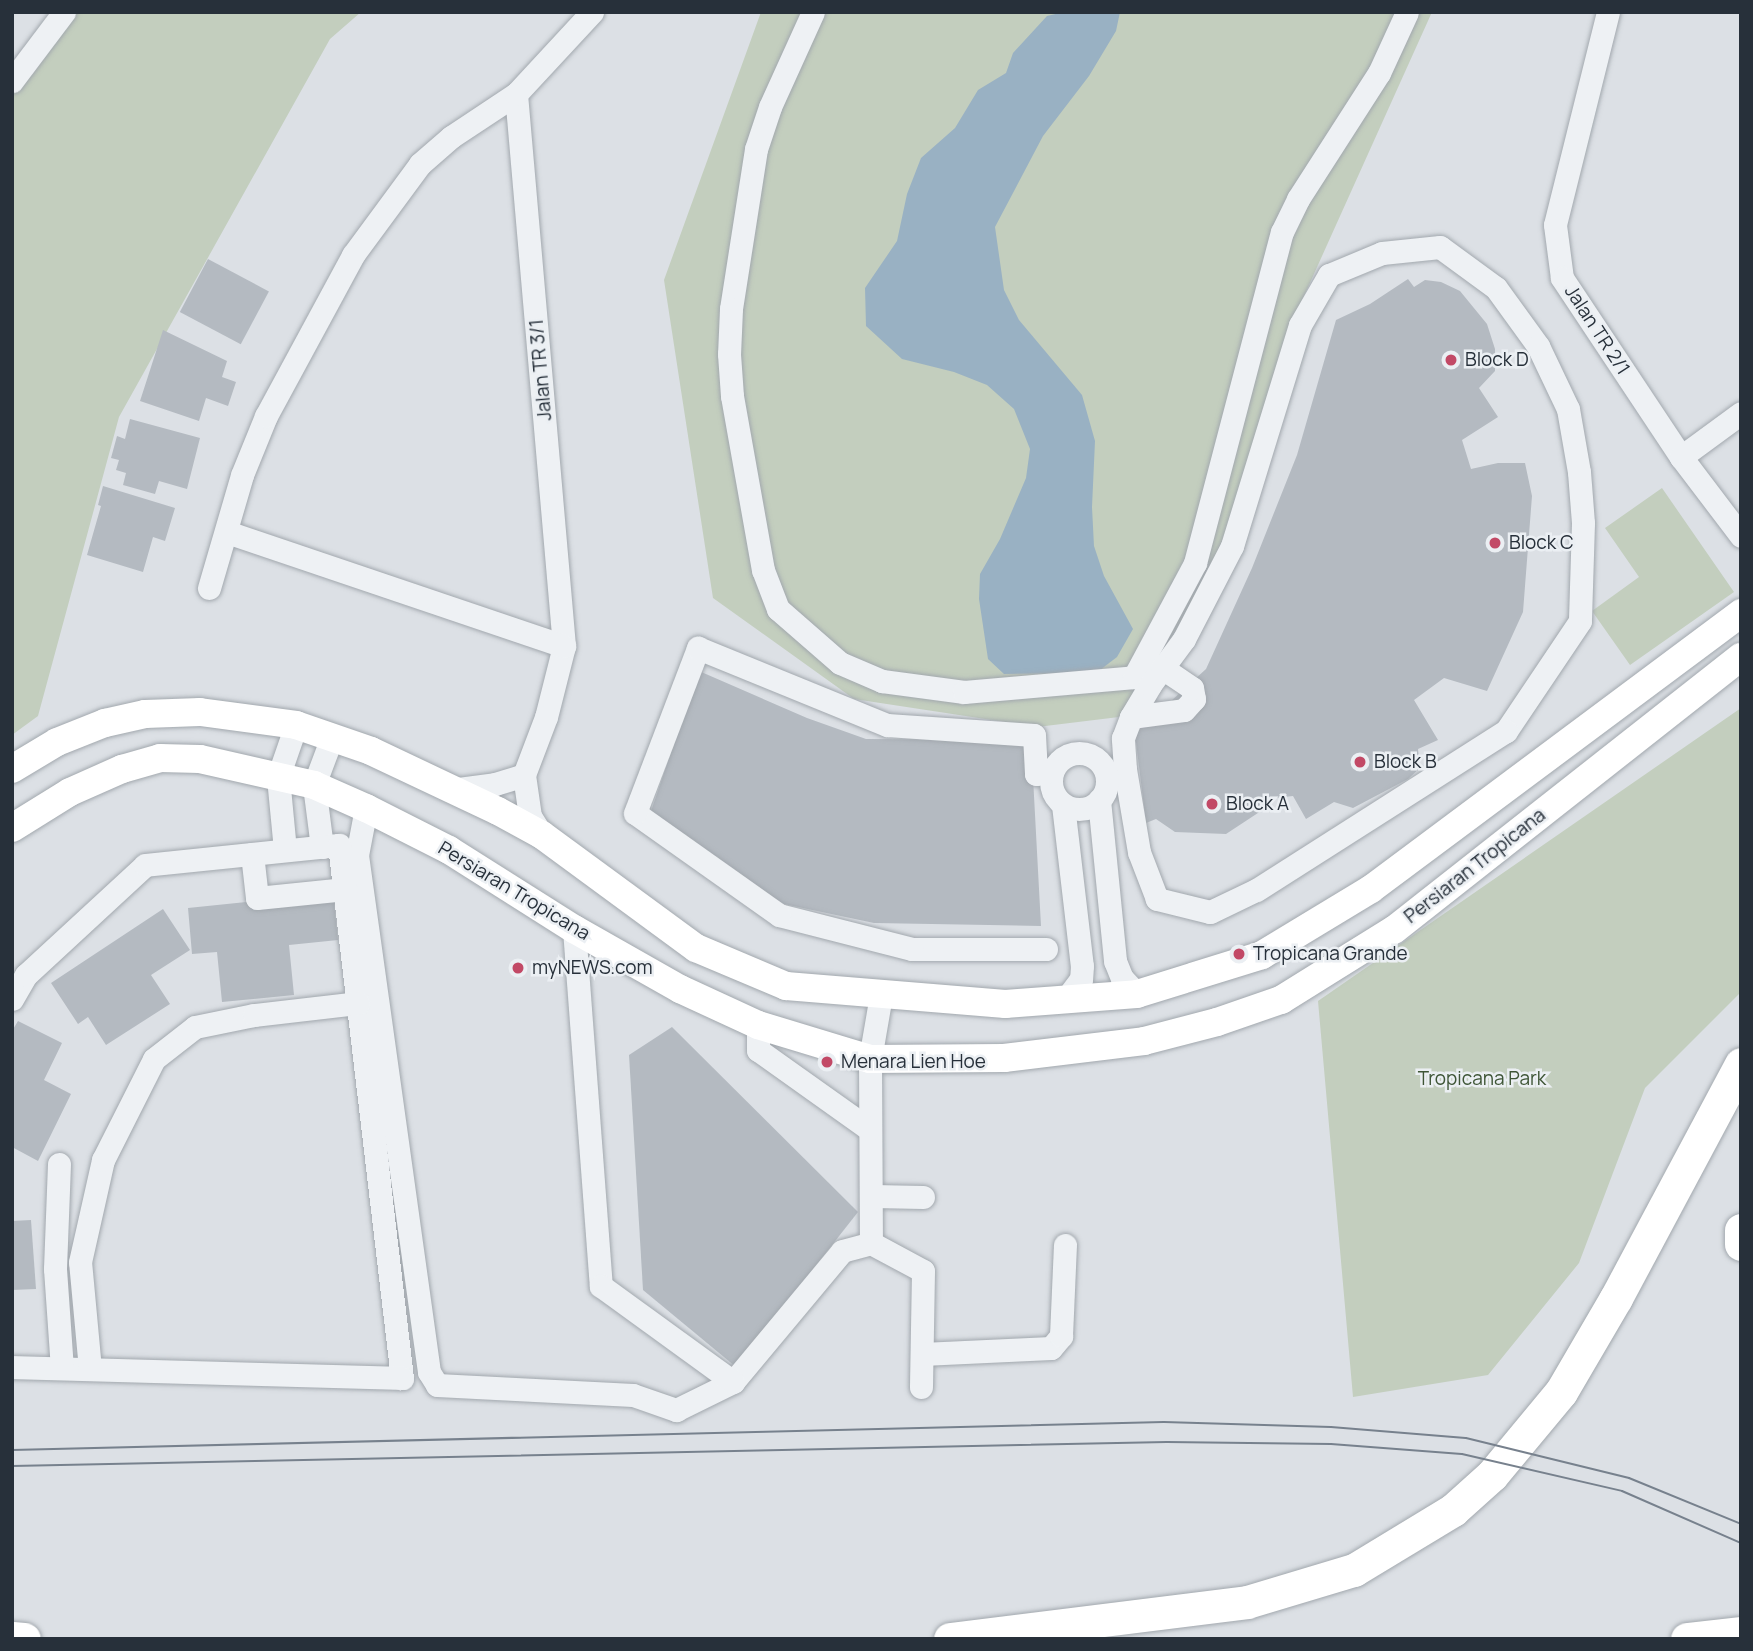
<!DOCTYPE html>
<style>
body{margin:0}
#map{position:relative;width:1753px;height:1651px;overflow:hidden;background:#dce0e5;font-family:Manrope,sans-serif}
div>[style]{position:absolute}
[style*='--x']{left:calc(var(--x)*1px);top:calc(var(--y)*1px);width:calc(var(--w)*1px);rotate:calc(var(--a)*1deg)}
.green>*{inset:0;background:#c3cebe}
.water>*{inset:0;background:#99b1c3}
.building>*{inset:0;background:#b4bac1;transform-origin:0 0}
.roads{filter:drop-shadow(0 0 2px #a2a8ae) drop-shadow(0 0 2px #a2a8ae)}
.minor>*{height:23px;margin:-11.5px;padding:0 11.5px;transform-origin:11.5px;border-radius:11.5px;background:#eef1f4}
.minor>.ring{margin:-11.5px;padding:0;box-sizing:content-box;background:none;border:23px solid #eef1f4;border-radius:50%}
.major>*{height:28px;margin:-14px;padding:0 14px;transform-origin:14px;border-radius:14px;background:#fff}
.highway>*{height:33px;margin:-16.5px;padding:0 16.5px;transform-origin:16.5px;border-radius:16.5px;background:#fff}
.tram>*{height:2px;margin:-1px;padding:0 1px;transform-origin:1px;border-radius:1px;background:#77818d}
.dots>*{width:19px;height:19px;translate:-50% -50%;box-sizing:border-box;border:4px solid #ebeff3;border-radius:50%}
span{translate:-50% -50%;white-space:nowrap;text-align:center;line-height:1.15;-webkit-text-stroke:5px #ebeff3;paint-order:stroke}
.street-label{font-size:19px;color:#27303a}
.poi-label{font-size:19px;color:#27303a}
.left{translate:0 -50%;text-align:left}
.park-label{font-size:19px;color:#3e5536}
.frame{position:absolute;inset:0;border:14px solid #27303a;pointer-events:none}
</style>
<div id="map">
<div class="green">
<i style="clip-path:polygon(70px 12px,361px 12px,330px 39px,119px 417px,38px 716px,12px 735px,12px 82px)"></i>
<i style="clip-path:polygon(761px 12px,1432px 12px,1295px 316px,1212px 574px,1119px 717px,1037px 727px,854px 699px,713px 598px,664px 280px)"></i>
<i style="clip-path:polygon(1662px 488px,1734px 592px,1630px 665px,1592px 611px,1639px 577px,1605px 528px)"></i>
<i style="clip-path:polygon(1741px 708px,1741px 992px,1645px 1088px,1579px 1263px,1488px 1375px,1353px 1397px,1318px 1001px)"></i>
</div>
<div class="water">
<i style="clip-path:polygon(1064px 12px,1120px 12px,1116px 31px,1089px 76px,1043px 136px,995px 227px,1004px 290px,1019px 320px,1082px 395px,1095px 441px,1092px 507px,1094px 546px,1104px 576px,1133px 629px,1117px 657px,1096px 673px,1004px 674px,988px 659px,979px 599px,980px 574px,1000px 539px,1026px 478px,1030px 449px,1014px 409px,987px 385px,954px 372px,902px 359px,866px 326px,865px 288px,897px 241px,907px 194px,921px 158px,955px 128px,978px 90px,1006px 73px,1013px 53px,1047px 16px)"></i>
</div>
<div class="building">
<i style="left:208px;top:259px;width:69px;height:60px;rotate:28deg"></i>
<i style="clip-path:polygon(1408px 279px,1414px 287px,1425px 280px,1441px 282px,1460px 291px,1487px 324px,1495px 349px,1495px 371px,1479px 388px,1498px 417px,1462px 440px,1471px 469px,1498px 463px,1525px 463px,1532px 496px,1523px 612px,1487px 691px,1444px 678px,1414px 700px,1438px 740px,1418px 749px,1420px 768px,1408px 779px,1353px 808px,1334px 802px,1306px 819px,1293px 796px,1265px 799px,1264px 809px,1226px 834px,1175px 832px,1156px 819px,1146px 823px,1135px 734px,1206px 669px,1252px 568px,1297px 455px,1336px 320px,1370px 304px)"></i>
<i style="clip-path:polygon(163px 330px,227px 361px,222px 377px,236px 382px,228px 406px,206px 398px,199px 421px,140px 401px)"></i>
<i style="clip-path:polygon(130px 419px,200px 438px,187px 489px,159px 481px,155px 494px,123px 485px,126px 473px,116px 470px,119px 460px,111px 458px,117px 436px,125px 439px)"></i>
<i style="clip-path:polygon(103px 486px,175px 508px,165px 541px,153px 537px,143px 572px,87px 555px,101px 506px,98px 505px)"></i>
<i style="clip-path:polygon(699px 671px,807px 718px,866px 739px,1031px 740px,1041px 926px,874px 923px,784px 904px,731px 875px,650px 814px)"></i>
<i style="clip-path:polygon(333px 893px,338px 940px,289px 945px,294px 995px,222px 1002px,217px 952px,192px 954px,188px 908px)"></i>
<i style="clip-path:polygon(163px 909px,190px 950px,151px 975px,170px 1004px,106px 1045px,88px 1017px,78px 1024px,51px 983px)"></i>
<i style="clip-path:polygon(18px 1021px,62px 1043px,44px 1080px,71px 1094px,38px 1161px,12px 1147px,12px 1031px)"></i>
<i style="clip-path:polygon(672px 1027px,858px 1212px,736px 1367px,643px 1290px,629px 1055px)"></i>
<i style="clip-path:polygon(31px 1220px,36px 1289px,12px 1290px,12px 1221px)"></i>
</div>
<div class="roads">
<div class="minor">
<i style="--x:813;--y:12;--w:104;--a:114.4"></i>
<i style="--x:770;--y:107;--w:44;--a:108.4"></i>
<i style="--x:756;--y:149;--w:162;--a:98.9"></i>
<i style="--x:731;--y:309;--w:45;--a:92.5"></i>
<i style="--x:729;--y:354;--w:42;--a:85.9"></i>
<i style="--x:732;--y:396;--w:177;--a:79.9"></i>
<i style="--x:763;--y:570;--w:42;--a:69"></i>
<i style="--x:778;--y:609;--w:82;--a:41.1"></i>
<i style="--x:840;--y:663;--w:46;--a:23.2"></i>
<i style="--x:882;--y:681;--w:83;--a:7.6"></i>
<i style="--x:964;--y:692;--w:171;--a:-5"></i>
<i style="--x:1134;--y:677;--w:129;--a:-61.8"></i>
<i style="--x:1195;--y:563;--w:342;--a:-75.3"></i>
<i style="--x:1282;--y:232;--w:37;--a:-64"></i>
<i style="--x:1298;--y:199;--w:150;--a:-57.3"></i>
<i style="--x:1379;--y:73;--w:67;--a:-65.3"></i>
<i style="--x:1608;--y:12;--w:219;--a:104"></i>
<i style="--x:1555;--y:225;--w:53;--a:82.5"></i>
<i style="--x:1562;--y:278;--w:215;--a:56.4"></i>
<i style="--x:1681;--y:457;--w:99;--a:52.8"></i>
<i style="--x:12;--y:81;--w:86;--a:-53"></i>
<i style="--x:516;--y:94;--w:554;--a:85.03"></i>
<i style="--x:564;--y:646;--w:73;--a:104.2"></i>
<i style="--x:546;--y:717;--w:62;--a:110.8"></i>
<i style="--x:524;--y:775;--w:41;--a:81.7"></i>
<i style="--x:530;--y:816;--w:22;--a:58"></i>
<i style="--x:1440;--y:247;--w:69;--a:36.2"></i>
<i style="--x:1496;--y:288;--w:72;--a:54.1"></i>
<i style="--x:1538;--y:346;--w:70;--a:64.5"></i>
<i style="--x:1568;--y:409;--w:64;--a:80.1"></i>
<i style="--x:1579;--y:472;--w:51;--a:85.5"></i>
<i style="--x:1583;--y:523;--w:98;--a:91.8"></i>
<i style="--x:1580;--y:621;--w:133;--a:123.9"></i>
<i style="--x:1506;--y:731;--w:296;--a:147.5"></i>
<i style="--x:1256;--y:890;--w:51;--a:154.4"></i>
<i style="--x:1210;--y:912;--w:55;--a:-166.2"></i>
<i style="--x:1157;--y:899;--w:50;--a:-111"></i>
<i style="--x:1139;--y:852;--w:84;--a:-99.6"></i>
<i style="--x:1125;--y:769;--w:31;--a:-94"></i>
<i style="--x:1123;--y:738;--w:22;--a:-69"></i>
<i style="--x:1131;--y:717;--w:37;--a:-59"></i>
<i style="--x:1150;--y:685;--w:57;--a:-53.5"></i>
<i style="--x:1184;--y:639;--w:105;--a:-62.7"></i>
<i style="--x:1232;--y:546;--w:231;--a:-72.9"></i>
<i style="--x:1300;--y:325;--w:58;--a:-59.9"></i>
<i style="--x:1329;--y:275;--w:57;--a:-22.5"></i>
<i style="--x:1382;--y:253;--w:58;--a:-5.9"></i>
<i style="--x:1681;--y:457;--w:74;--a:-36.3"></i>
<i style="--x:227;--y:532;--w:356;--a:18.7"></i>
<i style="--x:209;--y:588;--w:118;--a:-73.7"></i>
<i style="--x:242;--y:475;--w:64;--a:-67.9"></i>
<i style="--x:266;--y:416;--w:183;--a:-61.6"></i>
<i style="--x:353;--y:255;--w:113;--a:-53.6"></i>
<i style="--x:420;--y:164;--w:41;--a:-41.1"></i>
<i style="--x:451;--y:137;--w:78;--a:-33.5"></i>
<i style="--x:516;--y:94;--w:112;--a:-47.2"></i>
<i style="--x:1131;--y:717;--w:53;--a:-7.5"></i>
<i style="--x:1184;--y:710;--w:15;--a:-48"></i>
<i style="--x:1194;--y:699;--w:11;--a:-100"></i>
<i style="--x:1192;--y:688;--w:36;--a:-146"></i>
<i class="ring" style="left:1051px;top:753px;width:33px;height:33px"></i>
<i style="--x:451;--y:790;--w:44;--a:-7.8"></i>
<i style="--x:495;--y:784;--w:30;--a:-17"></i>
<i style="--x:1099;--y:800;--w:162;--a:84.3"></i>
<i style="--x:1115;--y:961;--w:18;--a:68"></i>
<i style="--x:1122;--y:978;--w:22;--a:47"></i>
<i style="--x:1063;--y:805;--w:162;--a:83.3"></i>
<i style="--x:1082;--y:966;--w:13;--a:94"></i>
<i style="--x:1081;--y:979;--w:25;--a:127"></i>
<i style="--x:366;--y:808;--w:48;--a:100.8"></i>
<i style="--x:357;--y:855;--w:522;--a:82.07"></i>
<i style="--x:429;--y:1372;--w:15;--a:58"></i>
<i style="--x:437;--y:1385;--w:196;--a:2.9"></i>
<i style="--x:633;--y:1395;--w:46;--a:19.2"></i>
<i style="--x:676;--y:1410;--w:64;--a:-26.2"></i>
<i style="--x:733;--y:1382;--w:170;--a:-50.2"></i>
<i style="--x:842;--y:1251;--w:30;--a:-15"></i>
<i style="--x:322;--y:847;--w:63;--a:-97.4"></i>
<i style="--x:314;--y:785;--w:51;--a:-69.4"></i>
<i style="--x:285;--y:850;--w:73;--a:-95.5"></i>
<i style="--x:278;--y:777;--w:55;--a:-70.9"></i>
<i style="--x:252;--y:854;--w:44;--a:83.5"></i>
<i style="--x:257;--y:898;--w:89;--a:-5.8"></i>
<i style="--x:574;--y:929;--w:358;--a:85.7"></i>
<i style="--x:601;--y:1286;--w:163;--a:36"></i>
<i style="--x:1046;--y:949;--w:134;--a:180"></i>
<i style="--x:912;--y:949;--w:137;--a:-165.7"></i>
<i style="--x:779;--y:915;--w:176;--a:-144.7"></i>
<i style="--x:635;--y:813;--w:177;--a:-69.1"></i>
<i style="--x:698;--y:648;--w:204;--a:22.2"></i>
<i style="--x:887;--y:725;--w:147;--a:3.9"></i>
<i style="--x:1034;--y:735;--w:39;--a:87"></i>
<i style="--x:1036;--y:774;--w:17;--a:-13"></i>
<i style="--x:881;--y:995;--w:65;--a:99.8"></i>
<i style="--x:870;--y:1059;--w:184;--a:89.7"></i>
<i style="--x:871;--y:1243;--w:59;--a:28.3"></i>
<i style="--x:923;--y:1271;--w:116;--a:91"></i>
<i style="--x:12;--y:999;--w:28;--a:-60"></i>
<i style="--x:26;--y:975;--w:162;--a:-42.7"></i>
<i style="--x:145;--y:865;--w:195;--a:-5.9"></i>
<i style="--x:339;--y:845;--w:537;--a:83.26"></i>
<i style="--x:402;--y:1378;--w:390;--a:-178.4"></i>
<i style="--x:758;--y:1025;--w:25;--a:90"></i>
<i style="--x:758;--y:1050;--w:136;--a:35.4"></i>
<i style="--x:59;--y:1164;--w:105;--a:92.2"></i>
<i style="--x:55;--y:1269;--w:99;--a:86"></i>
<i style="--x:873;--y:1196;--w:50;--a:1.1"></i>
<i style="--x:922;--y:1354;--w:129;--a:-2.7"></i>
<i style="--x:1051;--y:1348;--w:16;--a:-50"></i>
<i style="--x:1061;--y:1336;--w:91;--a:-87.5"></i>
<i style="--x:90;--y:1369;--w:107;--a:-95.3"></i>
<i style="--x:80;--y:1262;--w:105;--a:-77.3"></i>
<i style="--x:103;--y:1160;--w:113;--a:-63.2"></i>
<i style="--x:154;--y:1059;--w:52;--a:-38"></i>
<i style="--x:195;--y:1027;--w:60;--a:-11.5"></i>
<i style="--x:254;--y:1015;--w:105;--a:-6.6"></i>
</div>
<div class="major">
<i style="--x:12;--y:769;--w:52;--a:-31"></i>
<i style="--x:57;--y:742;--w:52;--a:-21.6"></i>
<i style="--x:105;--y:723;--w:41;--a:-12.7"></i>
<i style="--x:145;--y:714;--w:55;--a:-2.1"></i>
<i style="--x:200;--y:712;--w:97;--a:7.7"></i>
<i style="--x:296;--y:725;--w:79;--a:19.1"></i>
<i style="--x:371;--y:751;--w:140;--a:25.3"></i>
<i style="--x:498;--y:811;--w:50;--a:28.6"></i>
<i style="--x:542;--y:835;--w:191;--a:36.3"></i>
<i style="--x:696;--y:948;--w:98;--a:22.9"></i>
<i style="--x:786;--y:986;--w:220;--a:4.7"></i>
<i style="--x:1005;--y:1004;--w:132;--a:-4.3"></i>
<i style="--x:1137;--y:994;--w:131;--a:-17.3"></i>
<i style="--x:1262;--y:955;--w:127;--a:-31.2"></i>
<i style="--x:1371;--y:889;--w:462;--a:-36.7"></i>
<i style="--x:12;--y:828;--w:68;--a:-31.8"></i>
<i style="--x:70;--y:792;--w:57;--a:-23.9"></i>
<i style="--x:122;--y:769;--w:40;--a:-16"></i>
<i style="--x:160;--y:758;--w:40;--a:1.4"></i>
<i style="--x:200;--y:759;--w:117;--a:12.8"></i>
<i style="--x:314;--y:785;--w:57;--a:23.9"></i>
<i style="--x:366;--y:808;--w:93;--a:26.8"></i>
<i style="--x:449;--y:850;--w:148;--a:32.3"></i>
<i style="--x:574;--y:929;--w:122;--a:29.5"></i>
<i style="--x:680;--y:989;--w:86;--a:24.8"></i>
<i style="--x:758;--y:1025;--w:117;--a:16.9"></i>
<i style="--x:870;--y:1059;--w:134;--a:-0.4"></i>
<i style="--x:1004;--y:1058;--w:141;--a:-6.9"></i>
<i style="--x:1144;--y:1041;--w:75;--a:-14.6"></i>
<i style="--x:1217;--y:1022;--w:68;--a:-19"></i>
<i style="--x:1281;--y:1000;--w:134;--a:-31.9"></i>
<i style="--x:1395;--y:929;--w:440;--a:-38.2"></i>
</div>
<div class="highway">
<i style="--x:1741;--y:1230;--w:14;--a:90"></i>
<i style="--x:12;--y:1638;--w:12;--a:5"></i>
<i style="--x:950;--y:1639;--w:299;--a:-7.1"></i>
<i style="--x:1247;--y:1602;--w:112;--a:-16.7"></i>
<i style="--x:1354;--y:1570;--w:116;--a:-31.2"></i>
<i style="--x:1453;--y:1510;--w:52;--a:-41.9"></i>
<i style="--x:1492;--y:1475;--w:108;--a:-50.3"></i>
<i style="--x:1561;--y:1392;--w:109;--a:-59.7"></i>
<i style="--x:1616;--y:1298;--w:265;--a:-61.9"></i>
<i style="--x:1687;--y:1639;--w:54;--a:-6.3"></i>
</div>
</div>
<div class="tram">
<i style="--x:12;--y:1450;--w:1152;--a:-1.39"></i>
<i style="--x:1164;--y:1422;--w:167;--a:1.7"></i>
<i style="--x:1331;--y:1427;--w:135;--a:4.7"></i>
<i style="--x:1466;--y:1438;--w:168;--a:13.8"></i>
<i style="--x:1629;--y:1478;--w:121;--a:22.3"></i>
<i style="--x:12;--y:1466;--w:1155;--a:-1.19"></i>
<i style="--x:1167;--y:1442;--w:164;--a:0.7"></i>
<i style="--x:1331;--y:1444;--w:131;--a:4.4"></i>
<i style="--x:1462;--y:1454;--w:164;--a:13"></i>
<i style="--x:1622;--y:1491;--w:130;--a:23.6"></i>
</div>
<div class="dots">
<i style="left:1451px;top:360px;background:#c24966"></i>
<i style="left:1495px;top:543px;background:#c24966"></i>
<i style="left:1360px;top:762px;background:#c24966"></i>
<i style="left:1212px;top:804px;background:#c24966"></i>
<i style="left:1239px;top:954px;background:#c24966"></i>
<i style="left:518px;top:968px;background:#c24966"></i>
<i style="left:827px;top:1062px;background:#c24966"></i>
</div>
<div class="street-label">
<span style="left:1597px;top:330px;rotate:57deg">Jalan TR 2/1</span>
<span style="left:541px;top:370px;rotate:-95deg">Jalan TR 3/1</span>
<span style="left:1475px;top:866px;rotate:-38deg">Persiaran Tropicana</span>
<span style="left:514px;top:891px;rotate:31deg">Persiaran Tropicana</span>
</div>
<div class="poi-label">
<span class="left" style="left:1465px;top:360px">Block D</span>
<span class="left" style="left:1509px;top:543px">Block C</span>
<span class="left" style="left:1374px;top:762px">Block B</span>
<span class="left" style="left:1226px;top:804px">Block A</span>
<span class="left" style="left:1253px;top:954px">Tropicana Grande</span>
<span class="left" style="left:532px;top:968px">myNEWS.com</span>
<span class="left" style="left:841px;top:1062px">Menara Lien Hoe</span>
</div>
<div class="park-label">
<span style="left:1482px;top:1079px">Tropicana Park</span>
</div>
<div class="frame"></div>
</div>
